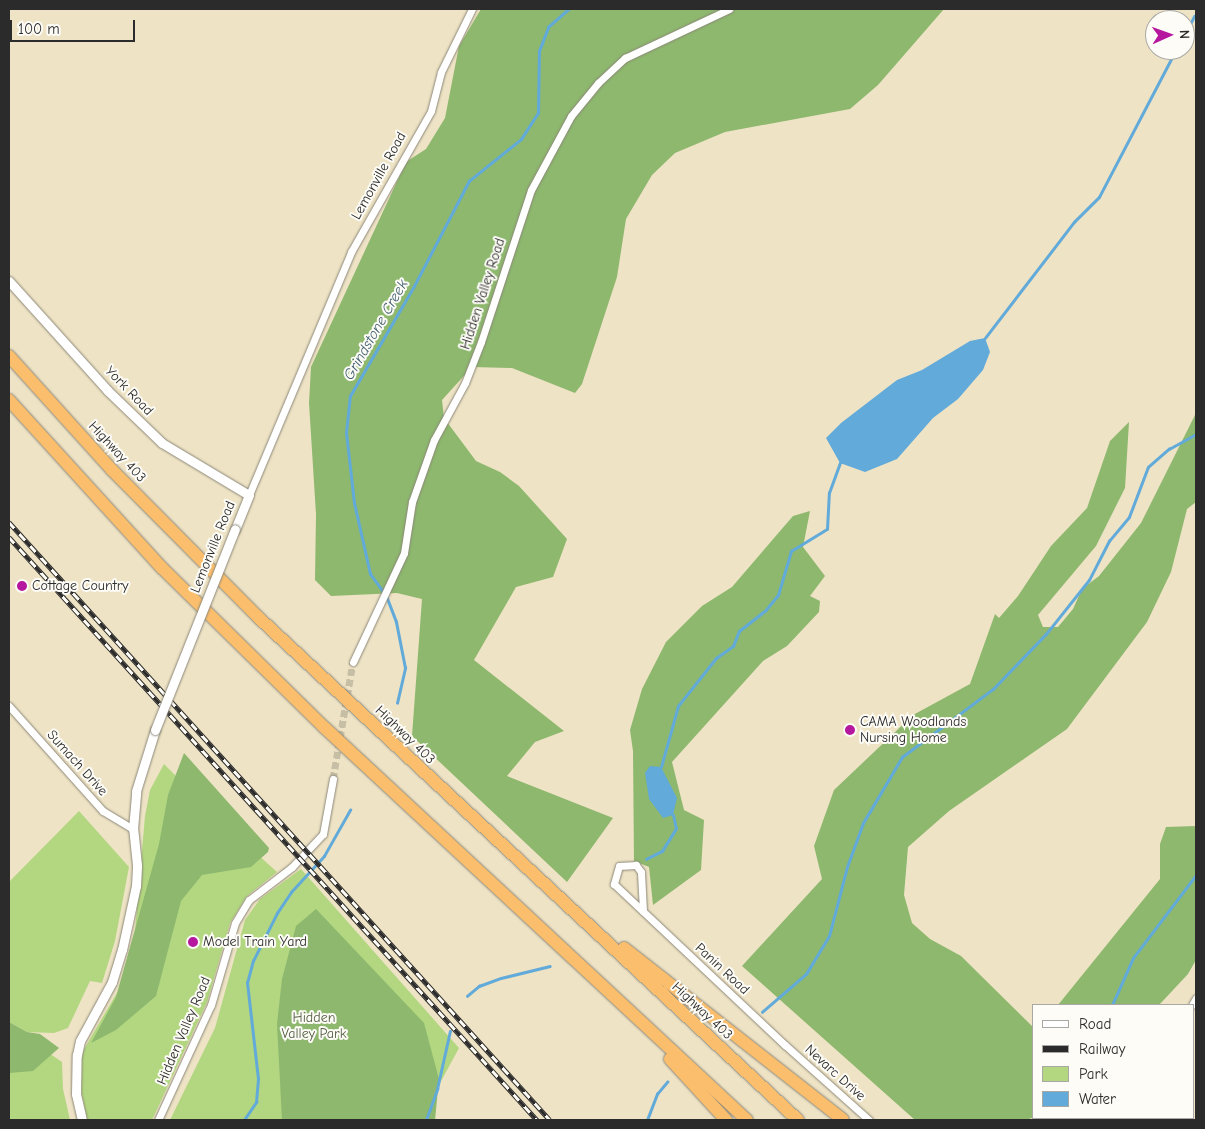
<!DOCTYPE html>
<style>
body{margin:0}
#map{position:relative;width:1205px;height:1129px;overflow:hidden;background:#eee3c5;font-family:"Comic Neue",sans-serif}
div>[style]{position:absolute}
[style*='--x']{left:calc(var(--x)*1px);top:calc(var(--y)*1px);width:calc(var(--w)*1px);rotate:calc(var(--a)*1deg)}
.green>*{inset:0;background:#b2d780}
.forest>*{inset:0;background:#8db86e}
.water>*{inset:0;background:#61aad9}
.stream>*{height:2.5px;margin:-1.25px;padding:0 1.25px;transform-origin:1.25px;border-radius:1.25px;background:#61aad9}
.minor-tunnel>*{height:7px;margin-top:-3.5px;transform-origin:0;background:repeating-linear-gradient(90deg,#c7bea6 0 7px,transparent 0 10.5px)}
.roads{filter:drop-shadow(0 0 1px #8c8778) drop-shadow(0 0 1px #8c8778)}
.minor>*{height:7px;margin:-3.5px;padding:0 3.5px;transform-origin:3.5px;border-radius:3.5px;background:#fff}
.tertiary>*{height:9px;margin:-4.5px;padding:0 4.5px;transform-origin:4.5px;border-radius:4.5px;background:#fff}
.motorway>*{height:12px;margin:-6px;padding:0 6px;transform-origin:6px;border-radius:6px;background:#fabe6d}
.rail>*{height:4.5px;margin-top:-2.25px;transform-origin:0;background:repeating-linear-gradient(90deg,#fdfcf7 0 8px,#2b2b2b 0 16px);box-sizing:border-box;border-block:1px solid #2b2b2b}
.bridges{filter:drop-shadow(0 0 1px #8c8778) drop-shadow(0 0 1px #8c8778)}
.tertiary-bridge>*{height:9px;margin:-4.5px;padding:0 4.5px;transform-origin:4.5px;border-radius:4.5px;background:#fff}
.dots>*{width:14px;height:14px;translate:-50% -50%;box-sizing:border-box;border:2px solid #fdfcf7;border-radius:50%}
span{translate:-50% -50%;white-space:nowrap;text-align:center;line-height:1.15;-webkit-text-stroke:4px #fdfcf7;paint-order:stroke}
.street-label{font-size:14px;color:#2b2b2b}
.poi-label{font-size:14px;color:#2b2b2b}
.left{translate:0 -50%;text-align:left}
.park-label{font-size:14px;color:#545f44}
.water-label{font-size:15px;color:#415e71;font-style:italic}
.frame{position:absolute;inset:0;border:10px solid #2b2b2b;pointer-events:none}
.legend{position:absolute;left:1032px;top:1004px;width:162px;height:115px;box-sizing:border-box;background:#fdfcf7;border:1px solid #a9a8a5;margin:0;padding:6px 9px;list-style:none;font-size:15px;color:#2b2b2b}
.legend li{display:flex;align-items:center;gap:10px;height:25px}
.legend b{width:25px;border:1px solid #a9a8a5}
.north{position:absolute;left:1145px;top:10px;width:50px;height:50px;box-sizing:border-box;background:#fdfcf7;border:1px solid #a9a8a5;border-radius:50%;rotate:88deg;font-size:14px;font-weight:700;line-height:20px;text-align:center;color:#2b2b2b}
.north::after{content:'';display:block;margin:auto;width:18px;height:22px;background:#b5179e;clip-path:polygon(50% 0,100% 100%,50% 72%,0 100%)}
.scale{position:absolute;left:10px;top:20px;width:125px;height:22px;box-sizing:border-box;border:2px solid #2b2b2b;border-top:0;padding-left:6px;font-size:15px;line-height:18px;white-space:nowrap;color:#2b2b2b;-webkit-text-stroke:4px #fdfcf7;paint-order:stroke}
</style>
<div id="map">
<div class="green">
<i style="clip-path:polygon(164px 764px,227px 827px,277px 872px,247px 896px,230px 923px,207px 1002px,152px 1120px,87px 1120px,78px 1074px,83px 1051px,118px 991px,135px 931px,145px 816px,150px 790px)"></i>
<i style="clip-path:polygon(79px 811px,129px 867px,115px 941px,102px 983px,90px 981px,68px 1028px,54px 1033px,27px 1032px,9px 1022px,9px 882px)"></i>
<i style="clip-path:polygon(301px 869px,459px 1048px,420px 1120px,170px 1120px,215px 1028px,245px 920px,260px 899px)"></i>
<i style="clip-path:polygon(9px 1026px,62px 1062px,63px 1089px,70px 1120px,9px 1120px)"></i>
</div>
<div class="forest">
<i style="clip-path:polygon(481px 9px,944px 9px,878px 85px,850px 109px,725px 132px,675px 153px,652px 175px,626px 219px,617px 277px,582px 384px,575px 393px,512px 368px,472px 367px,442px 400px,444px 418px,476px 461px,500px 472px,519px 486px,567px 539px,553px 577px,516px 587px,474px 660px,564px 731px,535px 742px,507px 776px,613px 818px,567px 882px,412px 736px,422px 599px,397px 593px,331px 596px,315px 580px,316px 514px,309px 403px,311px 367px,406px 162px,426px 149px,445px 118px,459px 46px)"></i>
<i style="clip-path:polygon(1196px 413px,1196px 502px,1187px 509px,1171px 572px,1147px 622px,1067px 729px,949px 811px,908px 847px,904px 895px,912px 923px,930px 939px,961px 956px,1034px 1028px,1034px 1117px,1027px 1120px,915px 1120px,742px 966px,822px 879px,814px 846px,834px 790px,913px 715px,970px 684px,995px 614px,999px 618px,1018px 596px,1051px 546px,1087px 508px,1110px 441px,1129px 422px,1125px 488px,1096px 546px,1038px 615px,1043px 627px,1058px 627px,1073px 609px,1082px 589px,1099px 576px,1141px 523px)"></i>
<i style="clip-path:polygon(810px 511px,803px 547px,825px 576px,810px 596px,820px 601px,819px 612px,787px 646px,763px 661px,672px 762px,684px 810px,704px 820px,701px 870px,653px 905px,649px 867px,634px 861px,633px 751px,630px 730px,642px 689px,666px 642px,702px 606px,732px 587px,793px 516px)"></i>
<i style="clip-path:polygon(184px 753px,269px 848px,268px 852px,251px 867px,202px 875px,181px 901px,156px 996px,116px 1030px,91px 1043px,116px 997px,159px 844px,168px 795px)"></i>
<i style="clip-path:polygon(1196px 826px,1196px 960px,1188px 974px,1159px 1005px,1058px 1005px,1160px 879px,1160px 844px,1166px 827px)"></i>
<i style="clip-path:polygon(316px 909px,424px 1023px,439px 1079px,435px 1120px,282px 1120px,277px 1024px,282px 979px,296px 926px)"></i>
<i style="clip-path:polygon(9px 1022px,27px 1032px,40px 1034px,59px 1048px,33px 1071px,9px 1073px)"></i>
</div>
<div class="water">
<i style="clip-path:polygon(985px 338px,990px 352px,983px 370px,958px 399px,933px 418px,897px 459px,865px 472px,840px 463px,826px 438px,841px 423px,897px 380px,922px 370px,970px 341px)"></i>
<i style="clip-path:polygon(650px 766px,661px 767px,677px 798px,673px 815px,663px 818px,649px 799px,645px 773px)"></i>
</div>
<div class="stream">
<i style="--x:1185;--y:34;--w:20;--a:-63"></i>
<i style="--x:985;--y:338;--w:146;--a:-52.5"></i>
<i style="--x:1074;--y:222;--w:35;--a:-45"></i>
<i style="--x:1099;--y:197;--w:166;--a:-62.4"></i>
<i style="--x:397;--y:703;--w:36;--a:-77"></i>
<i style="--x:405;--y:668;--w:47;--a:-101.1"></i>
<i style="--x:396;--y:622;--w:28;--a:-111"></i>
<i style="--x:386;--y:596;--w:27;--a:-126"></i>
<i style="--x:370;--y:574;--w:73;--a:-102.7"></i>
<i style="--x:354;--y:503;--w:70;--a:-96.5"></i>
<i style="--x:346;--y:433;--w:37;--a:-84"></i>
<i style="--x:350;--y:396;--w:127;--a:-59.8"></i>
<i style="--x:414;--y:286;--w:119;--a:-62.4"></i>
<i style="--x:469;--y:181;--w:67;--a:-38.9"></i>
<i style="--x:521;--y:139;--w:31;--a:-57"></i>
<i style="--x:538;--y:113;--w:62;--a:-89.1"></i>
<i style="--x:539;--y:51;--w:26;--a:-69"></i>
<i style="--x:548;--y:27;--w:28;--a:-41"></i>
<i style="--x:661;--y:767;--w:63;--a:-74.4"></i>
<i style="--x:678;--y:706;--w:61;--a:-51.6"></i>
<i style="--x:716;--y:658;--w:21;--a:-35"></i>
<i style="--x:733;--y:646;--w:16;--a:-68"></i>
<i style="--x:739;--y:631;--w:33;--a:-38"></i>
<i style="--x:765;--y:611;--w:21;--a:-51"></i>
<i style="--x:778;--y:595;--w:46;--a:-73.5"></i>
<i style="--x:791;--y:551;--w:42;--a:-31.4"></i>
<i style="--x:827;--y:529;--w:36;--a:-87"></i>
<i style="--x:829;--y:493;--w:32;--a:-70"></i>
<i style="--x:646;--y:859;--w:18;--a:-27"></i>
<i style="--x:662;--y:851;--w:26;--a:-58"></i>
<i style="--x:676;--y:829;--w:14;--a:-102"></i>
<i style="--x:467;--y:996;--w:16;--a:-40"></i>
<i style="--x:479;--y:986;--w:23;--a:-20"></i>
<i style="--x:501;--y:978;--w:50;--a:-13.8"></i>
<i style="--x:1112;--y:1005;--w:51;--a:-65.9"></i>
<i style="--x:1133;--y:958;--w:104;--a:-52.8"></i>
<i style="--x:762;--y:1012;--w:58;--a:-40.8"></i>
<i style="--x:806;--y:974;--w:44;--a:-58.8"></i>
<i style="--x:829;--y:936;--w:71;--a:-75.4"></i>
<i style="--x:847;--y:867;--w:47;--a:-70"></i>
<i style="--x:863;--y:823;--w:77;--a:-59.4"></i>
<i style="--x:902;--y:757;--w:114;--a:-36.8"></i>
<i style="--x:993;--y:689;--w:76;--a:-46.1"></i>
<i style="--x:1046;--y:634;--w:69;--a:-51.5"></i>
<i style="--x:1089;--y:580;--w:44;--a:-62.9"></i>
<i style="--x:1109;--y:541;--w:31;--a:-50"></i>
<i style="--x:1129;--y:517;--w:53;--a:-69.2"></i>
<i style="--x:1148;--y:467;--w:28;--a:-41"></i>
<i style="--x:1169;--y:449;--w:31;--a:-29"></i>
<i style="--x:244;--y:1120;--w:22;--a:-56"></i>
<i style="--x:256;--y:1102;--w:23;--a:-85"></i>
<i style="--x:258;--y:1079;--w:97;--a:-96.5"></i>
<i style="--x:247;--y:983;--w:23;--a:-75"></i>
<i style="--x:253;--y:961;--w:54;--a:-63.4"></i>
<i style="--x:277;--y:913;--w:25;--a:-56"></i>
<i style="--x:291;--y:892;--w:49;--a:-47.5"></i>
<i style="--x:324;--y:856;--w:53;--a:-60.5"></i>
<i style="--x:426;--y:1120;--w:33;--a:-70"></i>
<i style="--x:437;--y:1089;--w:59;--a:-77.4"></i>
<i style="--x:647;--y:1120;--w:28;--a:-69"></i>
<i style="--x:657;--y:1094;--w:16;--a:-50"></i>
<i style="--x:1055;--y:1120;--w:3;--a:-45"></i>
</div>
<div class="minor-tunnel">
<i style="--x:333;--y:779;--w:119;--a:-80.3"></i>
</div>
<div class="roads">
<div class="minor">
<i style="--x:249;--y:495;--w:264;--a:-67.2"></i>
<i style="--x:351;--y:252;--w:162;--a:-60.4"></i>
<i style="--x:431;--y:111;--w:40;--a:-75.6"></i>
<i style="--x:441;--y:72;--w:70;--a:-63.8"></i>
<i style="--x:353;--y:662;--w:120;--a:-64.9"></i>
<i style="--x:404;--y:553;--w:52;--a:-81.1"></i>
<i style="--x:412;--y:502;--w:66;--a:-70.5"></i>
<i style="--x:434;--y:440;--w:65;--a:-61.5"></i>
<i style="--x:465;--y:383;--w:44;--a:-68.7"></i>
<i style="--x:481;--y:342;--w:160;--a:-71.8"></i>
<i style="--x:531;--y:190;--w:84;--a:-61.6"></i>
<i style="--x:571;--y:116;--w:43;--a:-50.7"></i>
<i style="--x:598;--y:83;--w:37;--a:-43"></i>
<i style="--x:625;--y:58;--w:115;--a:-25.2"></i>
<i style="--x:9;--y:706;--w:141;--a:48.2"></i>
<i style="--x:103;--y:811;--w:35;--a:31"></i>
<i style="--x:643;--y:911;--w:39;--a:-93"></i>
<i style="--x:641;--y:872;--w:9;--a:-126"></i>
<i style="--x:636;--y:865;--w:17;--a:177"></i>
<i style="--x:619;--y:866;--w:19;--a:106"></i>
<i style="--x:614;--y:884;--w:235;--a:43.3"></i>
<i style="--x:785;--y:1045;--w:113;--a:41.8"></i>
<i style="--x:1192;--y:1005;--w:8;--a:-60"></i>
<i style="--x:158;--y:1120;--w:127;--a:-65.3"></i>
<i style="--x:211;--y:1005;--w:85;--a:-73.7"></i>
<i style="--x:235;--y:923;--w:27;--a:-59"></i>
<i style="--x:249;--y:900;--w:54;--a:-37.5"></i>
<i style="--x:292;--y:867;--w:45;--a:-46.8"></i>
<i style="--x:323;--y:834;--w:56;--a:-79.7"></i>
<i style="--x:1127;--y:1120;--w:2;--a:-63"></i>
</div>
<div class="tertiary">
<i style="--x:9;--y:281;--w:147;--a:48"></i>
<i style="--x:107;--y:390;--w:76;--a:43.9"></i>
<i style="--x:162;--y:443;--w:101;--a:30.9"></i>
<i style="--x:249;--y:495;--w:37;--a:112"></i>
<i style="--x:82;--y:1120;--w:27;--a:-103"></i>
<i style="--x:76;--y:1094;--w:39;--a:-89"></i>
<i style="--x:77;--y:1055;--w:14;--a:-78"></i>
<i style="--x:80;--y:1041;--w:67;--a:-61.5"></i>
<i style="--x:112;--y:982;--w:34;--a:-73"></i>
<i style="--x:122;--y:950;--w:66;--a:-77.7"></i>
<i style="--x:136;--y:886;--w:21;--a:-87"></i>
<i style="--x:137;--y:865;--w:36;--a:-96"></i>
<i style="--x:133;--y:829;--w:38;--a:-85"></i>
<i style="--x:136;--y:791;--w:64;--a:-72.7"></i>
</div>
<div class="motorway">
<i style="--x:9;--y:356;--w:154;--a:47.9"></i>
<i style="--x:112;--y:470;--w:207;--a:45.2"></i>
<i style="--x:258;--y:617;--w:738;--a:42.97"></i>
<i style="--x:9;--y:400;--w:227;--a:47.7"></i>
<i style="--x:162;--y:568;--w:228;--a:44.5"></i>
<i style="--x:325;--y:728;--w:576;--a:42.89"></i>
<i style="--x:624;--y:948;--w:278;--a:38.1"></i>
<i style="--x:670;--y:1059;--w:83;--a:47.4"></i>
</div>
</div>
<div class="rail">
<i style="--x:9;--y:522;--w:806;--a:47.86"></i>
<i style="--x:9;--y:537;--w:787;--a:47.83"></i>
</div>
<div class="bridges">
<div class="tertiary-bridge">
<i style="--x:155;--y:730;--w:216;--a:-68.3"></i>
</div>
</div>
<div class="dots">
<i style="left:22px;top:586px;background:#b5179e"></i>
<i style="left:850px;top:730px;background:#b5179e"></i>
<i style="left:193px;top:942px;background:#b5179e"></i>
</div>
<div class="street-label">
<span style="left:379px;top:176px;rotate:-61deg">Lemonville Road</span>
<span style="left:483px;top:294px;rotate:-72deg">Hidden Valley Road</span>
<span style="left:129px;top:391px;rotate:46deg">York Road</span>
<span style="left:117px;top:452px;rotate:47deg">Highway 403</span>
<span style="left:213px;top:547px;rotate:-68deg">Lemonville Road</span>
<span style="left:405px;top:735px;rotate:44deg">Highway 403</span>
<span style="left:77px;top:763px;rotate:48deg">Sumach Drive</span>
<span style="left:722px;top:969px;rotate:43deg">Panin Road</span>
<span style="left:702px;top:1011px;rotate:43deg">Highway 403</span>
<span style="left:184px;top:1031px;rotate:-67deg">Hidden Valley Road</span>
<span style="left:835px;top:1073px;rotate:42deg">Nevarc Drive</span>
</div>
<div class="poi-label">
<span class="left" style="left:32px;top:586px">Cottage Country</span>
<span class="left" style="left:860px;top:730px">CAMA Woodlands<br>Nursing Home</span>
<span class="left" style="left:203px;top:942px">Model Train Yard</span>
</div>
<div class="park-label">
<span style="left:314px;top:1026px">Hidden<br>Valley Park</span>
</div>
<div class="water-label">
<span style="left:376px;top:330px;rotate:-60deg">Grindstone Creek</span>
</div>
<div class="frame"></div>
<ul class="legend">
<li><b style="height:6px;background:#fff"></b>Road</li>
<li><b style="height:6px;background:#2b2b2b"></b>Railway</li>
<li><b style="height:14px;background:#b2d780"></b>Park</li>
<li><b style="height:14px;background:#61aad9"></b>Water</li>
</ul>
<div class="north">N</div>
<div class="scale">100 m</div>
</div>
